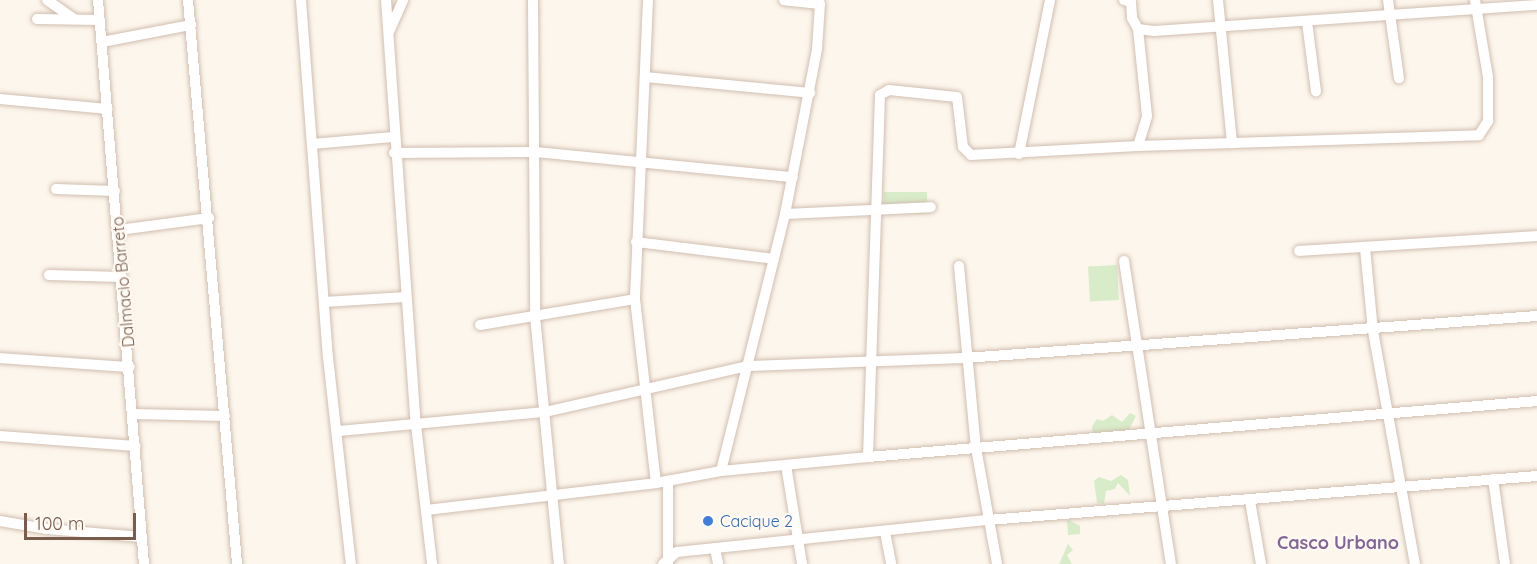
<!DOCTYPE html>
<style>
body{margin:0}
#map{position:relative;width:1537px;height:564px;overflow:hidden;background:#fdf6ec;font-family:Quicksand,sans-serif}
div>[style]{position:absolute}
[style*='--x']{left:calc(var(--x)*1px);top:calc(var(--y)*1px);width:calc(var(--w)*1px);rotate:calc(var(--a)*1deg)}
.green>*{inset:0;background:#d8ecc9;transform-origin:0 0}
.roads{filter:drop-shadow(0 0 2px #d1beb0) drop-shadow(0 0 2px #d1beb0)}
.minor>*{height:10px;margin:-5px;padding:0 5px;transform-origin:5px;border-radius:5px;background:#fff}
.dots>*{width:16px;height:16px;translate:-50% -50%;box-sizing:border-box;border:3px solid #fffaf3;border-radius:50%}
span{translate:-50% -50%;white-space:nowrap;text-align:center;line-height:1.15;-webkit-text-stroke:4.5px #fffaf3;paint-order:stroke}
.street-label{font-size:16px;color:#7a5c4d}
.shop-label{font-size:16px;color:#366cbe}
.left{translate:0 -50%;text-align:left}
.neighbourhood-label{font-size:18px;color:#846695;font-weight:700}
.scale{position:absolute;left:24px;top:513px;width:112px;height:27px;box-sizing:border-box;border:3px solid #7a5c4d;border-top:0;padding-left:8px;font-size:18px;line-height:21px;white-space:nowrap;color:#7a5c4d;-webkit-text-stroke:4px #fffaf3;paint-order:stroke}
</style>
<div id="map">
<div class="green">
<i style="left:884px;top:192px;width:43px;height:22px"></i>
<i style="left:1117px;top:265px;width:35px;height:29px;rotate:87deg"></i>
<i style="clip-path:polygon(1130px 413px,1136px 416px,1128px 432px,1093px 434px,1092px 426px,1097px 419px,1103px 421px,1112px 415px,1122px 422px)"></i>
<i style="clip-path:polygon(1121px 475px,1128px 480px,1130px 496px,1118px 483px,1115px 489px,1106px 491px,1104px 504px,1097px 503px,1094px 481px,1099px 477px,1111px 481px)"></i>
<i style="clip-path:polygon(1067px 519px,1080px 526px,1080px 534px,1068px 535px)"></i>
<i style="clip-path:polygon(1068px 544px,1073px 550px,1067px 555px,1072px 564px,1059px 564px)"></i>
</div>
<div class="roads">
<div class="minor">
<i style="--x:47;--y:0;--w:33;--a:35"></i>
<i style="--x:98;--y:0;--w:566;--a:85.34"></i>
<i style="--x:188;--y:0;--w:566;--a:85.03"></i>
<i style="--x:301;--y:0;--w:358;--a:85.7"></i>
<i style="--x:328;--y:357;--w:208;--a:83.7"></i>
<i style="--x:386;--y:0;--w:426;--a:86"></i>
<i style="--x:416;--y:425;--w:140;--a:83.4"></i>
<i style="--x:533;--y:0;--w:316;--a:89.6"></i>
<i style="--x:535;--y:316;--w:249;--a:84.5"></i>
<i style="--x:648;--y:0;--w:299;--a:92.5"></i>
<i style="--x:635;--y:299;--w:185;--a:83.5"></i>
<i style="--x:656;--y:483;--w:66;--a:-10.5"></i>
<i style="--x:721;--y:471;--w:148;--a:-5.4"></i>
<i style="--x:868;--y:457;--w:671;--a:-4.78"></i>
<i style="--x:1124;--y:0;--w:7;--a:16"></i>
<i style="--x:1131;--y:2;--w:16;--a:86"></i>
<i style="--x:1132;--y:18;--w:13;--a:61"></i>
<i style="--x:1138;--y:29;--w:16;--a:7"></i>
<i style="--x:1154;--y:31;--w:384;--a:-3.9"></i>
<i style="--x:1218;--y:0;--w:144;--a:84.4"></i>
<i style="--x:1388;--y:0;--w:79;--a:82"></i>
<i style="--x:37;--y:19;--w:63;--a:0.9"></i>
<i style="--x:1307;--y:22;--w:70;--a:82.6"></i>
<i style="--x:389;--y:32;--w:35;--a:-66"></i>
<i style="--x:102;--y:42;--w:91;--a:-10.8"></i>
<i style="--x:645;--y:77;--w:166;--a:5.5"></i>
<i style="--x:0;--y:99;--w:108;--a:5.3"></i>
<i style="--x:312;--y:144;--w:81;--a:-4.9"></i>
<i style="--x:1138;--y:146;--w:341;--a:-1.8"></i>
<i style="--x:1479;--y:135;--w:17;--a:-57"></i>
<i style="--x:1488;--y:121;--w:44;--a:-90"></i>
<i style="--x:1488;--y:77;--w:78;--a:-99.6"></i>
<i style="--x:394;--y:153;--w:142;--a:-0.4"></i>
<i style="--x:536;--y:152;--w:258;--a:5.6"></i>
<i style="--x:1019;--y:154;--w:157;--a:-78.6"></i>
<i style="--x:56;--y:189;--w:59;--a:1.9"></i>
<i style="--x:785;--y:214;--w:146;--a:-2.7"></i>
<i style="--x:119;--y:230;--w:91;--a:-7.6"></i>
<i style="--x:636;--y:242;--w:139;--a:7"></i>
<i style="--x:1365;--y:248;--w:83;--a:84.5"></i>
<i style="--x:1373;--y:331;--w:237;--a:79.8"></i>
<i style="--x:1299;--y:251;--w:238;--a:-3.6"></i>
<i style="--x:1124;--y:261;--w:307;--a:81.2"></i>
<i style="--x:959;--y:266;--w:183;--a:84.7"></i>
<i style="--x:976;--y:448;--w:118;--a:79.7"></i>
<i style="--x:49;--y:275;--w:73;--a:1.6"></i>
<i style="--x:324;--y:302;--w:82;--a:-3.5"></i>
<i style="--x:480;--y:325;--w:157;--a:-9.5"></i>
<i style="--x:0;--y:358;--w:130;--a:4"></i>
<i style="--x:133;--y:414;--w:92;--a:1.2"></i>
<i style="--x:339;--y:431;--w:207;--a:-5.3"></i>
<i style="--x:545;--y:412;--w:208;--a:-12.8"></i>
<i style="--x:748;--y:366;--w:217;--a:-2.1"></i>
<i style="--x:965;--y:358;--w:574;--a:-4.2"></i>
<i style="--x:0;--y:436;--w:136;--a:4.2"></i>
<i style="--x:868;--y:457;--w:362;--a:-88.1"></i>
<i style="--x:880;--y:95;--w:10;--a:-29"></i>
<i style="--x:889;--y:90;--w:68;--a:5.9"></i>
<i style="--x:957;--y:97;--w:50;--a:83.2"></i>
<i style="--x:963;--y:147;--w:11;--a:45"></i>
<i style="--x:971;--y:155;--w:167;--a:-3.1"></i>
<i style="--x:1138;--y:146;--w:31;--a:-73"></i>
<i style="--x:1147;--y:116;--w:87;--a:-95.9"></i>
<i style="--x:786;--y:465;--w:100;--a:80.8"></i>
<i style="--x:721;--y:471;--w:265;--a:-76"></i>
<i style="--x:785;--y:214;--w:168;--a:-79"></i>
<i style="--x:817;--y:49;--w:45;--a:-86.2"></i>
<i style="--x:820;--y:4;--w:36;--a:-174"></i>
<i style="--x:1493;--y:479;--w:86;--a:82"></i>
<i style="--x:1250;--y:501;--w:64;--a:80.1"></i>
<i style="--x:427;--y:510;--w:231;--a:-6.7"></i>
<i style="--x:0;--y:521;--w:48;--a:9.7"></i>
<i style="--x:47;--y:529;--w:95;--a:4.8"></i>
<i style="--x:885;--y:532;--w:33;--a:79"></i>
<i style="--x:715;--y:548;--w:16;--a:79"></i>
<i style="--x:663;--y:564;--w:18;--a:-41"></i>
<i style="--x:677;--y:552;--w:313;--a:-5.9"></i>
<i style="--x:988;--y:520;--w:551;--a:-4.58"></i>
<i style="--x:668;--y:564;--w:83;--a:-90"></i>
</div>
</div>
<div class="dots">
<i style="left:708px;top:521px;background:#3f7fe0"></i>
</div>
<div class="street-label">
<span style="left:123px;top:282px;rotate:-95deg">Dalmacio Barreto</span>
</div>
<div class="shop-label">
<span class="left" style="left:720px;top:521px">Cacique 2</span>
</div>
<div class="neighbourhood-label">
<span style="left:1338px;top:543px">Casco Urbano</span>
</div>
<div class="scale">100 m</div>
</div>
